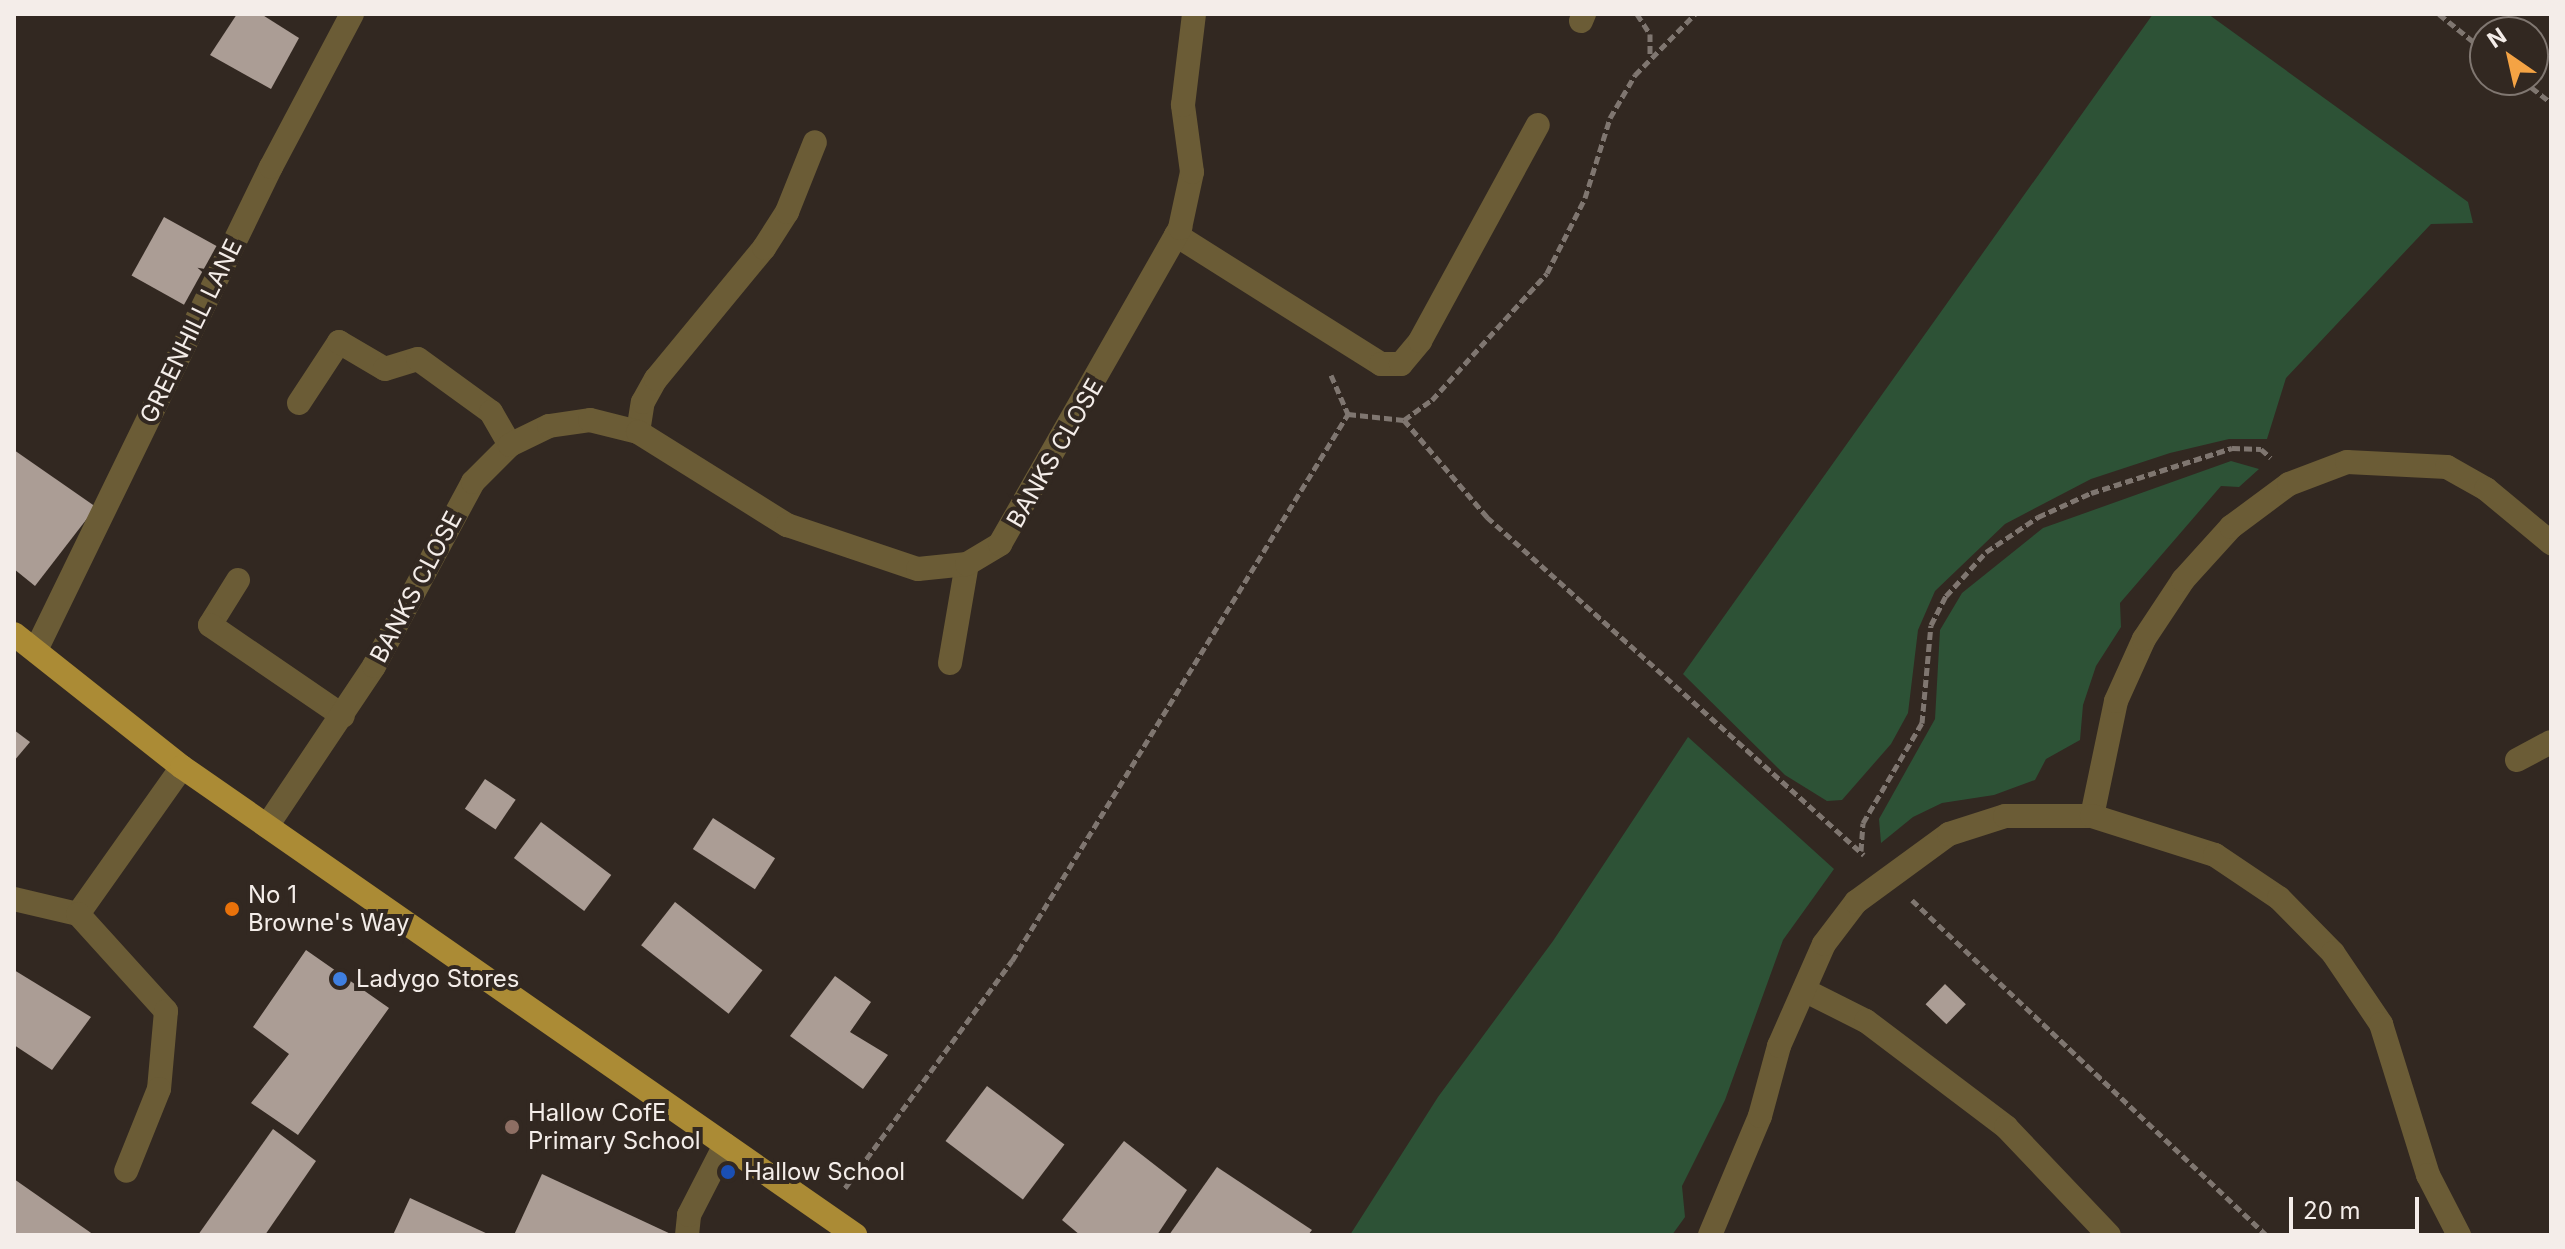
<!DOCTYPE html>
<style>
body{margin:0}
#map{position:relative;width:2565px;height:1249px;overflow:hidden;background:#322821;font-family:Inter,sans-serif}
div>[style]{position:absolute}
[style*='--x']{left:calc(var(--x)*1px);top:calc(var(--y)*1px);width:calc(var(--w)*1px);rotate:calc(var(--a)*1deg)}
.green>*{inset:0;background:#2d5236}
.building>*{inset:0;background:#ab9d95;transform-origin:0 0}
.path>*{height:5px;margin-top:-2.5px;transform-origin:0;background:repeating-linear-gradient(90deg,#7f7670 0 8px,transparent 0 12px)}
.minor>*{height:24px;margin:-12px;padding:0 12px;transform-origin:12px;border-radius:12px;background:#6b5c36}
.major>*{height:24px;margin:-12px;padding:0 12px;transform-origin:12px;border-radius:12px;background:#ab8b35}
.dots>*{width:22px;height:22px;translate:-50% -50%;box-sizing:border-box;border:4px solid #322821;border-radius:50%}
span{translate:-50% -50%;white-space:nowrap;text-align:center;line-height:1.15;-webkit-text-stroke:8px #322821;paint-order:stroke}
.street-label{font-size:24px;color:#f4ede9}
.poi-label{font-size:24px;color:#f4ede9}
.left{translate:0 -50%;text-align:left}
.frame{position:absolute;inset:0;border:16px solid #f4ede9;pointer-events:none}
.north{position:absolute;left:2469px;top:16px;width:80px;height:80px;box-sizing:border-box;background:#322821;border:2px solid #807771;border-radius:50%;rotate:326deg;font-size:22px;font-weight:700;line-height:32px;text-align:center;color:#f4ede9}
.north::after{content:'';display:block;margin:auto;width:28px;height:36px;background:#f4a344;clip-path:polygon(50% 0,100% 100%,50% 72%,0 100%)}
.scale{position:absolute;left:2289px;top:1197px;width:130px;height:36px;box-sizing:border-box;border:4px solid #f4ede9;border-top:0;padding-left:10px;font-size:24px;line-height:28px;white-space:nowrap;color:#f4ede9;-webkit-text-stroke:6px #322821;paint-order:stroke}
</style>
<div id="map">
<div class="green">
<i style="clip-path:polygon(2153px 14px,2208px 14px,2468px 202px,2473px 223px,2431px 224px,2286px 378px,2267px 439px,2229px 439px,2170px 453px,2091px 479px,2005px 524px,1935px 591px,1918px 630px,1908px 713px,1891px 744px,1842px 800px,1827px 801px,1785px 775px,1683px 674px)"></i>
<i style="clip-path:polygon(2231px 461px,2259px 469px,2239px 487px,2221px 486px,2120px 603px,2121px 627px,2096px 666px,2083px 705px,2080px 740px,2046px 759px,2035px 780px,1994px 795px,1942px 803px,1913px 817px,1881px 843px,1879px 819px,1935px 719px,1940px 630px,1962px 593px,2043px 528px)"></i>
<i style="clip-path:polygon(1688px 737px,1834px 869px,1783px 940px,1725px 1100px,1682px 1186px,1685px 1217px,1672px 1235px,1350px 1235px,1438px 1097px,1553px 941px)"></i>
</div>
<div class="building">
<i style="clip-path:polygon(237px 14px,261px 14px,299px 38px,271px 89px,210px 55px)"></i>
<i style="left:164px;top:217px;width:60px;height:67px;rotate:29deg"></i>
<i style="clip-path:polygon(14px 450px,96px 507px,35px 586px,14px 569px)"></i>
<i style="clip-path:polygon(14px 730px,30px 742px,14px 761px)"></i>
<i style="left:485px;top:779px;width:37px;height:36px;rotate:34deg"></i>
<i style="left:713px;top:818px;width:74px;height:37px;rotate:33deg"></i>
<i style="left:541px;top:822px;width:88px;height:45px;rotate:37deg"></i>
<i style="left:675px;top:902px;width:111px;height:55px;rotate:38deg"></i>
<i style="clip-path:polygon(306px 950px,389px 1008px,298px 1135px,251px 1103px,289px 1054px,253px 1027px)"></i>
<i style="clip-path:polygon(14px 970px,91px 1017px,52px 1070px,14px 1045px)"></i>
<i style="clip-path:polygon(835px 976px,871px 1002px,850px 1032px,888px 1055px,863px 1089px,790px 1036px)"></i>
<i style="left:1945px;top:984px;width:29px;height:28px;rotate:44deg"></i>
<i style="left:987px;top:1086px;width:97px;height:69px;rotate:37deg"></i>
<i style="clip-path:polygon(273px 1129px,316px 1161px,265px 1235px,198px 1235px)"></i>
<i style="clip-path:polygon(1124px 1141px,1187px 1190px,1157px 1235px,1080px 1235px,1062px 1220px)"></i>
<i style="clip-path:polygon(1217px 1167px,1312px 1230px,1308px 1235px,1169px 1235px)"></i>
<i style="clip-path:polygon(542px 1174px,673px 1235px,514px 1235px)"></i>
<i style="clip-path:polygon(14px 1179px,94px 1235px,14px 1235px)"></i>
<i style="clip-path:polygon(410px 1198px,490px 1235px,393px 1235px)"></i>
</div>
<div class="path">
<i style="--x:1637;--y:14;--w:24;--a:57"></i>
<i style="--x:1650;--y:34;--w:23;--a:90"></i>
<i style="--x:2439;--y:14;--w:59;--a:38.8"></i>
<i style="--x:2522;--y:80;--w:37;--a:38"></i>
<i style="--x:1331;--y:375;--w:43;--a:66.4"></i>
<i style="--x:1404;--y:420;--w:34;--a:-36"></i>
<i style="--x:1432;--y:400;--w:171;--a:-47.8"></i>
<i style="--x:1547;--y:273;--w:84;--a:-63.1"></i>
<i style="--x:1585;--y:198;--w:84;--a:-72.6"></i>
<i style="--x:1610;--y:118;--w:50;--a:-59.8"></i>
<i style="--x:1635;--y:75;--w:86;--a:-45.5"></i>
<i style="--x:1861;--y:851;--w:28;--a:-86"></i>
<i style="--x:1863;--y:823;--w:116;--a:-59.5"></i>
<i style="--x:1922;--y:723;--w:98;--a:-84.8"></i>
<i style="--x:1931;--y:625;--w:33;--a:-63"></i>
<i style="--x:1946;--y:596;--w:59;--a:-47.7"></i>
<i style="--x:1986;--y:552;--w:63;--a:-33.9"></i>
<i style="--x:2038;--y:517;--w:58;--a:-24.4"></i>
<i style="--x:2091;--y:493;--w:148;--a:-17.7"></i>
<i style="--x:2232;--y:448;--w:29;--a:2"></i>
<i style="--x:2261;--y:449;--w:13;--a:42"></i>
<i style="--x:1912;--y:900;--w:487;--a:43.4"></i>
<i style="--x:845;--y:1188;--w:282;--a:-53.7"></i>
<i style="--x:1012;--y:961;--w:642;--a:-58.44"></i>
<i style="--x:1348;--y:414;--w:56;--a:6.1"></i>
<i style="--x:1404;--y:420;--w:128;--a:49.4"></i>
<i style="--x:1487;--y:517;--w:506;--a:41.88"></i>
</div>
<div class="minor">
<i style="--x:1581;--y:21;--w:8;--a:-67"></i>
<i style="--x:1176;--y:235;--w:242;--a:32.2"></i>
<i style="--x:1381;--y:364;--w:20;--a:0"></i>
<i style="--x:1401;--y:364;--w:30;--a:-50"></i>
<i style="--x:1420;--y:341;--w:246;--a:-61.4"></i>
<i style="--x:299;--y:403;--w:73;--a:-56.7"></i>
<i style="--x:339;--y:342;--w:53;--a:30.4"></i>
<i style="--x:385;--y:369;--w:34;--a:-17"></i>
<i style="--x:418;--y:359;--w:90;--a:36"></i>
<i style="--x:491;--y:412;--w:38;--a:60"></i>
<i style="--x:638;--y:432;--w:30;--a:-81"></i>
<i style="--x:643;--y:402;--w:26;--a:-61"></i>
<i style="--x:656;--y:379;--w:170;--a:-50.5"></i>
<i style="--x:764;--y:248;--w:43;--a:-57.4"></i>
<i style="--x:787;--y:212;--w:75;--a:-68.2"></i>
<i style="--x:238;--y:580;--w:53;--a:121.9"></i>
<i style="--x:210;--y:625;--w:161;--a:34.4"></i>
<i style="--x:36;--y:650;--w:537;--a:-64.06"></i>
<i style="--x:271;--y:167;--w:173;--a:-62.1"></i>
<i style="--x:950;--y:663;--w:100;--a:-80.3"></i>
<i style="--x:2517;--y:760;--w:38;--a:-28"></i>
<i style="--x:2092;--y:816;--w:117;--a:-78.2"></i>
<i style="--x:2116;--y:701;--w:68;--a:-65.7"></i>
<i style="--x:2144;--y:639;--w:71;--a:-56.5"></i>
<i style="--x:2183;--y:580;--w:72;--a:-47.8"></i>
<i style="--x:2231;--y:527;--w:72;--a:-36.6"></i>
<i style="--x:2289;--y:484;--w:62;--a:-20.8"></i>
<i style="--x:2347;--y:462;--w:100;--a:2.9"></i>
<i style="--x:2447;--y:467;--w:45;--a:29.4"></i>
<i style="--x:2486;--y:489;--w:85;--a:39.7"></i>
<i style="--x:267;--y:826;--w:192;--a:-56.2"></i>
<i style="--x:374;--y:666;--w:209;--a:-61.7"></i>
<i style="--x:473;--y:482;--w:52;--a:-45"></i>
<i style="--x:510;--y:445;--w:43;--a:-26"></i>
<i style="--x:549;--y:426;--w:41;--a:-8.3"></i>
<i style="--x:590;--y:420;--w:49;--a:14"></i>
<i style="--x:638;--y:432;--w:176;--a:32"></i>
<i style="--x:787;--y:525;--w:138;--a:18.6"></i>
<i style="--x:918;--y:569;--w:49;--a:-5.8"></i>
<i style="--x:967;--y:564;--w:39;--a:-31"></i>
<i style="--x:1000;--y:544;--w:364;--a:-60.3"></i>
<i style="--x:1180;--y:228;--w:57;--a:-77.9"></i>
<i style="--x:1192;--y:172;--w:68;--a:-97.7"></i>
<i style="--x:1183;--y:105;--w:92;--a:-83.1"></i>
<i style="--x:14;--y:899;--w:66;--a:13.2"></i>
<i style="--x:78;--y:914;--w:180;--a:-54.7"></i>
<i style="--x:78;--y:914;--w:131;--a:47.8"></i>
<i style="--x:166;--y:1011;--w:78;--a:95.1"></i>
<i style="--x:159;--y:1089;--w:88;--a:111.9"></i>
<i style="--x:1804;--y:990;--w:69;--a:26.6"></i>
<i style="--x:1866;--y:1021;--w:176;--a:37.1"></i>
<i style="--x:2006;--y:1127;--w:149;--a:46.4"></i>
<i style="--x:687;--y:1235;--w:20;--a:-84"></i>
<i style="--x:689;--y:1215;--w:79;--a:-62.8"></i>
<i style="--x:1710;--y:1235;--w:129;--a:-67.2"></i>
<i style="--x:1760;--y:1116;--w:73;--a:-74.8"></i>
<i style="--x:1779;--y:1046;--w:111;--a:-66.2"></i>
<i style="--x:1824;--y:944;--w:53;--a:-52.7"></i>
<i style="--x:1856;--y:902;--w:115;--a:-36.2"></i>
<i style="--x:1949;--y:834;--w:59;--a:-17.8"></i>
<i style="--x:2005;--y:816;--w:87;--a:0"></i>
<i style="--x:2092;--y:816;--w:129;--a:17.6"></i>
<i style="--x:2215;--y:855;--w:77;--a:33.9"></i>
<i style="--x:2279;--y:898;--w:77;--a:45.5"></i>
<i style="--x:2333;--y:953;--w:86;--a:55.9"></i>
<i style="--x:2381;--y:1024;--w:158;--a:72.7"></i>
<i style="--x:2428;--y:1175;--w:68;--a:62.7"></i>
</div>
<div class="major">
<i style="--x:14;--y:634;--w:214;--a:38.4"></i>
<i style="--x:182;--y:767;--w:820;--a:34.81"></i>
</div>
<div class="dots">
<i style="left:232px;top:909px;background:#e8710a"></i>
<i style="left:340px;top:979px;background:#3f7fe0"></i>
<i style="left:512px;top:1127px;background:#8d6e63"></i>
<i style="left:728px;top:1172px;background:#1a4fb4"></i>
</div>
<div class="street-label">
<span style="left:191px;top:331px;rotate:-64deg">GREENHILL LANE</span>
<span style="left:1055px;top:453px;rotate:-60deg">BANKS CLOSE</span>
<span style="left:416px;top:587px;rotate:-62deg">BANKS CLOSE</span>
</div>
<div class="poi-label">
<span class="left" style="left:248px;top:909px">No 1<br>Browne's Way</span>
<span class="left" style="left:356px;top:979px">Ladygo Stores</span>
<span class="left" style="left:528px;top:1127px">Hallow CofE<br>Primary School</span>
<span class="left" style="left:744px;top:1172px">Hallow School</span>
</div>
<div class="frame"></div>
<div class="north">N</div>
<div class="scale">20 m</div>
</div>
